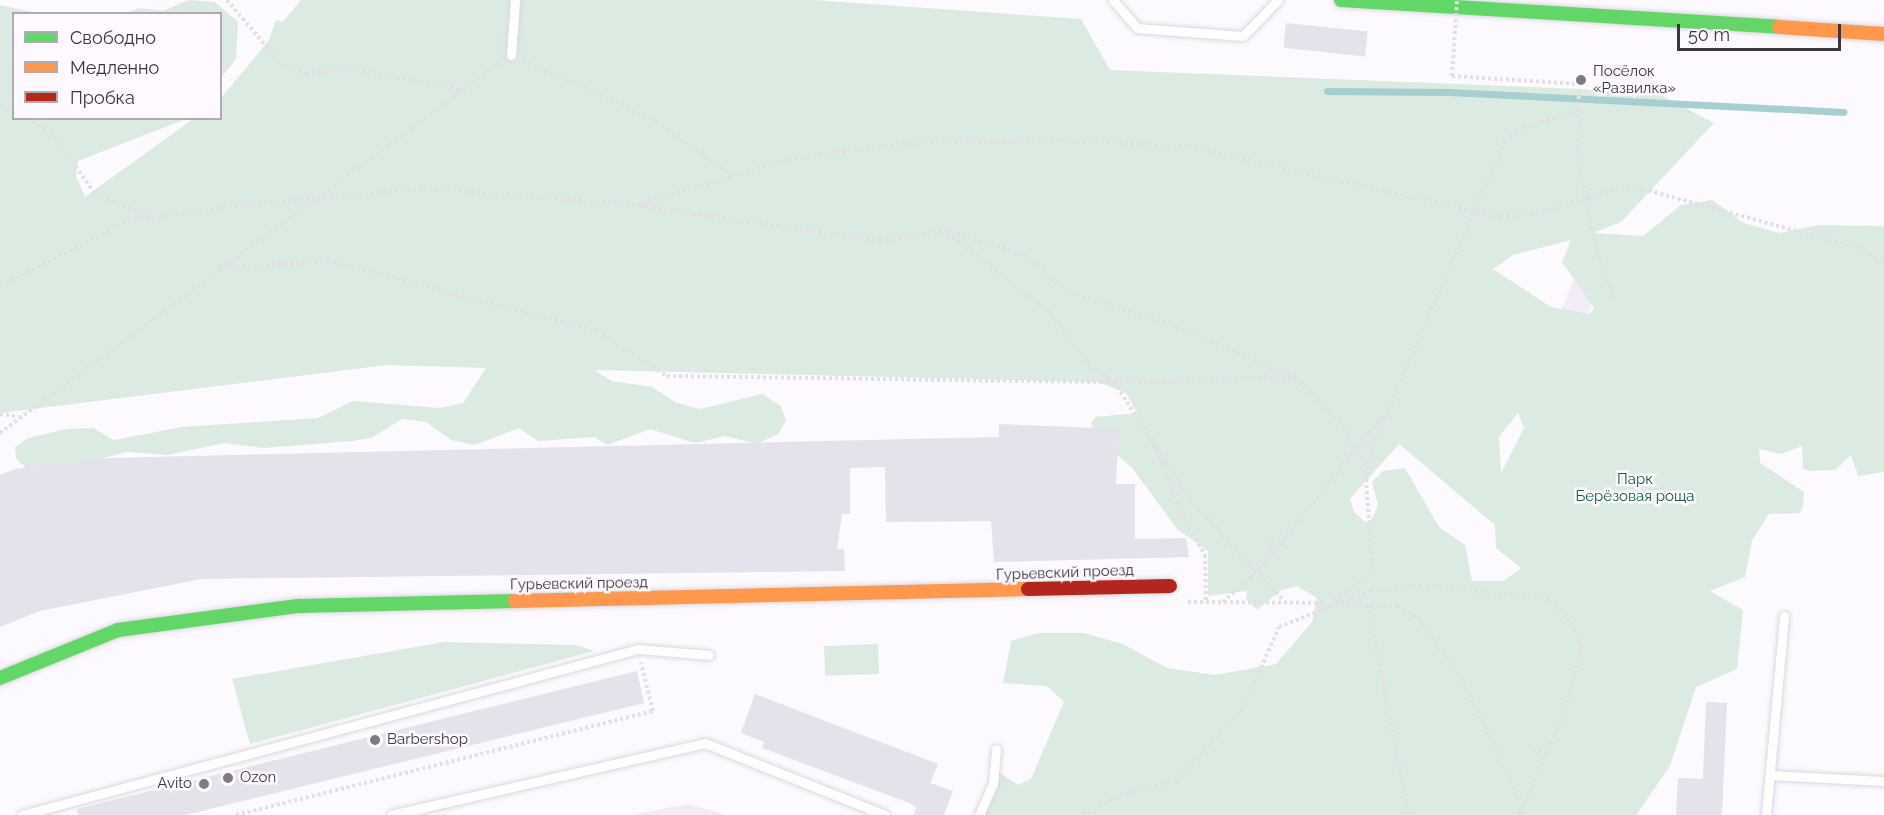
<!DOCTYPE html>
<meta charset="utf-8">
<style>
body{margin:0}
#map{position:relative;width:1884px;height:815px;overflow:hidden;background:#fcfafe;font-family:Raleway,sans-serif}
div>[style]{position:absolute}
[style*='--x']{left:calc(var(--x)*1px);top:calc(var(--y)*1px);width:calc(var(--w)*1px);rotate:calc(var(--a)*1deg)}
.built>*{inset:0;background:#f3ecf6;transform-origin:0 0}
.green>*{inset:0;background:#dbebe2;transform-origin:0 0}
.stream>*{height:7px;margin:-3.5px;padding:0 3.5px;transform-origin:3.5px;border-radius:3.5px;background:#a7cfd1}
.building>*{inset:0;background:#e4e2ea;transform-origin:0 0}
.path>*{height:4px;margin-top:-2px;transform-origin:0;background:repeating-linear-gradient(90deg,#e2e0e2 0 3px,transparent 0 6px)}
.roads{filter:drop-shadow(0 0 2px #dcd7df) drop-shadow(0 0 2px #dcd7df)}
.lane>*{height:9px;margin:-4.5px;padding:0 4.5px;transform-origin:4.5px;border-radius:4.5px;background:#fffeff}
.fast>*{height:14px;margin:-7px;padding:0 7px;transform-origin:7px;border-radius:7px;background:#63d668}
.slow>*{height:14px;margin:-7px;padding:0 7px;transform-origin:7px;border-radius:7px;background:#ff974d}
.jam>*{height:14px;margin:-7px;padding:0 7px;transform-origin:7px;border-radius:7px;background:#b3261e}
.path-bridge>*{height:4px;margin-top:-2px;transform-origin:0;background:repeating-linear-gradient(90deg,#e2e0e2 0 3px,transparent 0 6px)}
.dots>*{width:16px;height:16px;translate:-50% -50%;box-sizing:border-box;border:3px solid #fdf9ff;border-radius:50%}
span{translate:-50% -50%;white-space:nowrap;text-align:center;line-height:1.15;-webkit-text-stroke:5px #fdf9ff;paint-order:stroke}
.poi-label{font-size:15px;color:#3d3540}
.left{translate:0 -50%;text-align:left}
.right{translate:-100% -50%;text-align:right}
.park-label{font-size:15px;color:#125e3d}
.street-label{font-size:15px;color:#3d3540}
.legend{position:absolute;left:12px;top:12px;width:210px;height:108px;box-sizing:border-box;background:#fdf9ff;border:2px solid #b0abb3;margin:0;padding:8px 10px;list-style:none;font-size:18px;color:#3d3540}
.legend li{display:flex;align-items:center;gap:12px;height:30px}
.legend b{width:30px;border:2px solid #b0abb3}
.scale{position:absolute;left:1677px;top:24px;width:164px;height:27px;box-sizing:border-box;border:3px solid #3d3540;border-top:0;padding-left:8px;font-size:18px;line-height:21px;white-space:nowrap;color:#3d3540;-webkit-text-stroke:4px #fdf9ff;paint-order:stroke}
</style>
<div id="map">
<div class="built">
<i style="left:1577px;top:272px;width:26px;height:55px;rotate:23deg"></i>
<i style="clip-path:polygon(689px 804px,726px 815px,630px 815px)"></i>
</div>
<div class="green">
<i style="clip-path:polygon(188px 0,215px 2px,238px 22px,236px 59px,221px 78px,220px 14px,125px 13px,140px 8px,163px 11px)"></i>
<i style="clip-path:polygon(evenodd,301px 0,813px 0,1081px 19px,1110px 70px,1655px 92px,1714px 123px,1621px 222px,1593px 233px,1643px 236px,1681px 205px,1712px 200px,1744px 223px,1780px 233px,1819px 225px,1884px 226px,1884px 472px,1858px 476px,1851px 455px,1835px 470px,1811px 471px,1803px 469px,1802px 446px,1781px 454px,1759px 449px,1760px 463px,1804px 492px,1803px 506px,1800px 513px,1769px 514px,1752px 540px,1745px 577px,1710px 591px,1743px 610px,1737px 669px,1696px 687px,1670px 766px,1636px 815px,982px 815px,999px 772px,1018px 785px,1031px 779px,1064px 702px,1047px 686px,1003px 683px,1011px 641px,1038px 633px,1083px 633px,1123px 644px,1167px 668px,1215px 675px,1276px 664px,1312px 622px,1317px 598px,1297px 586px,1281px 590px,1257px 610px,1246px 599px,1247px 591px,1208px 596px,1208px 551px,1177px 529px,1133px 469px,1098px 438px,1091px 423px,1095px 417px,1137px 413px,1126px 393px,1098px 382px,594px 370px,612px 381px,652px 387px,677px 403px,700px 409px,762px 394px,781px 406px,786px 421px,778px 434px,757px 444px,725px 436px,695px 443px,650px 429px,607px 445px,594px 437px,538px 441px,519px 428px,475px 445px,451px 440px,426px 422px,402px 419px,371px 438px,353px 441px,264px 448px,224px 443px,168px 455px,127px 452px,52px 471px,27px 469px,16px 458px,15px 447px,28px 438px,67px 429px,93px 428px,114px 440px,182px 427px,318px 418px,353px 401px,440px 408px,463px 403px,486px 368px,386px 365px,0 413px,0 5px,37px 13px,14px 14px,14px 118px,186px 119px,78px 161px,76px 176px,85px 197px,193px 119px,220px 118px,221px 98px,269px 40px,276px 20px,283px 22px,301px 0,1571px 240px,1562px 262px,1594px 308px,1589px 314px,1551px 307px,1493px 269px,1513px 255px,1571px 240px,301px 0,1518px 413px,1524px 428px,1501px 473px,1499px 437px,1518px 413px,301px 0,1399px 444px,1495px 525px,1496px 548px,1521px 568px,1503px 581px,1472px 581px,1465px 545px,1439px 527px,1405px 468px,1383px 471px,1372px 482px,1378px 505px,1372px 519px,1365px 522px,1354px 512px,1350px 499px,1399px 444px)"></i>
<i style="clip-path:polygon(444px 642px,576px 645px,594px 651px,250px 744px,232px 679px)"></i>
<i style="left:878px;top:644px;width:30px;height:54px;rotate:88deg"></i>
</div>
<div class="stream">
<i style="--x:1327;--y:91;--w:123;--a:0.5"></i>
<i style="--x:1450;--y:92;--w:394;--a:2.9"></i>
</div>
<div class="building">
<i style="left:1286px;top:23px;width:82px;height:25px;rotate:6deg"></i>
<i style="clip-path:polygon(999px 424px,1119px 429px,1116px 484px,1135px 484px,1135px 539px,1186px 538px,1189px 557px,994px 562px,991px 521px,886px 522px,885px 467px,850px 468px,850px 514px,842px 514px,837px 549px,844px 549px,845px 571px,201px 579px,40px 611px,0 627px,0 475px,15px 469px,108px 458px,999px 437px)"></i>
<i style="clip-path:polygon(637px 671px,644px 703px,185px 815px,78px 815px,77px 809px)"></i>
<i style="clip-path:polygon(755px 694px,938px 764px,930px 783px,953px 791px,944px 815px,914px 815px,916px 807px,907px 802px,762px 748px,764px 742px,741px 733px)"></i>
<i style="clip-path:polygon(1706px 702px,1727px 703px,1722px 815px,1676px 815px,1678px 778px,1703px 779px)"></i>
</div>
<div class="path">
<i style="--x:227;--y:0;--w:84;--a:49.8"></i>
<i style="--x:281;--y:64;--w:27;--a:22"></i>
<i style="--x:306;--y:74;--w:38;--a:-9"></i>
<i style="--x:344;--y:68;--w:121;--a:10.5"></i>
<i style="--x:523;--y:60;--w:147;--a:24.5"></i>
<i style="--x:657;--y:121;--w:92;--a:36.6"></i>
<i style="--x:1452;--y:76;--w:127;--a:3.6"></i>
<i style="--x:1579;--y:84;--w:72;--a:90.8"></i>
<i style="--x:1578;--y:156;--w:97;--a:78.7"></i>
<i style="--x:1597;--y:251;--w:50;--a:70.1"></i>
<i style="--x:0;--y:106;--w:15;--a:16"></i>
<i style="--x:28;--y:118;--w:27;--a:31"></i>
<i style="--x:51;--y:132;--w:76;--a:54.6"></i>
<i style="--x:95;--y:194;--w:62;--a:22.8"></i>
<i style="--x:640;--y:206;--w:243;--a:8.3"></i>
<i style="--x:880;--y:241;--w:66;--a:-8.7"></i>
<i style="--x:945;--y:231;--w:82;--a:16.2"></i>
<i style="--x:1024;--y:254;--w:55;--a:42.1"></i>
<i style="--x:1065;--y:291;--w:117;--a:17.4"></i>
<i style="--x:1177;--y:326;--w:129;--a:23.8"></i>
<i style="--x:1295;--y:378;--w:62;--a:44.3"></i>
<i style="--x:1339;--y:421;--w:55;--a:58.3"></i>
<i style="--x:947;--y:233;--w:128;--a:37.7"></i>
<i style="--x:1048;--y:311;--w:66;--a:53"></i>
<i style="--x:1088;--y:364;--w:32;--a:35"></i>
<i style="--x:1114;--y:382;--w:140;--a:57.2"></i>
<i style="--x:1190;--y:500;--w:139;--a:47"></i>
<i style="--x:218;--y:267;--w:116;--a:-2.5"></i>
<i style="--x:334;--y:262;--w:272;--a:14.7"></i>
<i style="--x:597;--y:331;--w:83;--a:32.7"></i>
<i style="--x:667;--y:376;--w:447;--a:0.8"></i>
<i style="--x:1114;--y:382;--w:181;--a:-1.3"></i>
<i style="--x:0;--y:286;--w:144;--a:-26.9"></i>
<i style="--x:128;--y:221;--w:107;--a:-8.1"></i>
<i style="--x:234;--y:206;--w:190;--a:-5.4"></i>
<i style="--x:423;--y:188;--w:215;--a:4.5"></i>
<i style="--x:637;--y:205;--w:159;--a:-16.8"></i>
<i style="--x:789;--y:159;--w:124;--a:-7.4"></i>
<i style="--x:912;--y:143;--w:147;--a:-1.2"></i>
<i style="--x:1059;--y:140;--w:130;--a:3.1"></i>
<i style="--x:1189;--y:147;--w:319;--a:12.7"></i>
<i style="--x:1500;--y:217;--w:42;--a:-6.8"></i>
<i style="--x:1542;--y:212;--w:77;--a:-18.2"></i>
<i style="--x:1615;--y:188;--w:28;--a:2"></i>
<i style="--x:1643;--y:189;--w:224;--a:15.3"></i>
<i style="--x:1859;--y:248;--w:30;--a:33"></i>
<i style="--x:0;--y:414;--w:20;--a:9"></i>
<i style="--x:0;--y:433;--w:623;--a:-36.52"></i>
<i style="--x:1152;--y:439;--w:85;--a:68.6"></i>
<i style="--x:1183;--y:518;--w:43;--a:59.3"></i>
<i style="--x:1205;--y:555;--w:47;--a:88.8"></i>
<i style="--x:1265;--y:564;--w:192;--a:-51.8"></i>
<i style="--x:1334;--y:601;--w:49;--a:-36.6"></i>
<i style="--x:1373;--y:572;--w:91;--a:-94.4"></i>
<i style="--x:1366;--y:481;--w:35;--a:-80"></i>
<i style="--x:1372;--y:447;--w:334;--a:-66.5"></i>
<i style="--x:1505;--y:141;--w:17;--a:-40"></i>
<i style="--x:1518;--y:130;--w:65;--a:-19"></i>
<i style="--x:1188;--y:602;--w:139;--a:0.4"></i>
<i style="--x:1223;--y:602;--w:57;--a:-42.1"></i>
<i style="--x:1265;--y:564;--w:29;--a:-72"></i>
<i style="--x:1335;--y:603;--w:63;--a:2.7"></i>
<i style="--x:1398;--y:606;--w:23;--a:31"></i>
<i style="--x:1418;--y:618;--w:74;--a:54.4"></i>
<i style="--x:1461;--y:678;--w:144;--a:64.5"></i>
<i style="--x:1368;--y:605;--w:214;--a:79"></i>
<i style="--x:1533;--y:750;--w:14;--a:12"></i>
<i style="--x:236;--y:815;--w:430;--a:-14"></i>
<i style="--x:653;--y:711;--w:50;--a:-103.8"></i>
<i style="--x:1083;--y:815;--w:42;--a:-28.4"></i>
<i style="--x:1120;--y:795;--w:57;--a:-13.1"></i>
<i style="--x:1176;--y:782;--w:102;--a:-48.2"></i>
<i style="--x:1244;--y:706;--w:86;--a:-66.1"></i>
<i style="--x:1279;--y:627;--w:99;--a:-21.9"></i>
<i style="--x:1371;--y:590;--w:56;--a:-4.1"></i>
<i style="--x:1427;--y:586;--w:126;--a:6.4"></i>
<i style="--x:1552;--y:600;--w:36;--a:52"></i>
<i style="--x:1574;--y:628;--w:22;--a:68"></i>
<i style="--x:1582;--y:648;--w:67;--a:105.5"></i>
<i style="--x:1564;--y:713;--w:111;--a:113.8"></i>
</div>
<div class="roads">
<div class="lane">
<i style="--x:1113;--y:0;--w:37;--a:49"></i>
<i style="--x:1137;--y:28;--w:106;--a:4.3"></i>
<i style="--x:1243;--y:36;--w:50;--a:-45.8"></i>
<i style="--x:511;--y:55;--w:55;--a:-85.8"></i>
<i style="--x:1770;--y:775;--w:114;--a:3"></i>
<i style="--x:22;--y:815;--w:638;--a:-15.08"></i>
<i style="--x:638;--y:649;--w:71;--a:4.8"></i>
<i style="--x:391;--y:815;--w:322;--a:-12.9"></i>
<i style="--x:705;--y:743;--w:194;--a:21.8"></i>
<i style="--x:979;--y:815;--w:34;--a:-66"></i>
<i style="--x:993;--y:784;--w:35;--a:-85"></i>
<i style="--x:1766;--y:815;--w:200;--a:-84.8"></i>
</div>
<div class="fast">
<i style="--x:1341;--y:0;--w:439;--a:3.5"></i>
<i style="--x:0;--y:678;--w:127;--a:-22.1"></i>
<i style="--x:118;--y:630;--w:183;--a:-7.6"></i>
<i style="--x:299;--y:606;--w:216;--a:-1.3"></i>
</div>
<div class="slow">
<i style="--x:1779;--y:27;--w:105;--a:3.8"></i>
<i style="--x:515;--y:601;--w:513;--a:-1.34"></i>
</div>
<div class="jam">
<i style="--x:1028;--y:589;--w:142;--a:-1.2"></i>
</div>
</div>
<div class="path-bridge">
<i style="--x:1452;--y:76;--w:76;--a:-86.2"></i>
</div>
<div class="dots">
<i style="left:1581px;top:80px;background:#807a82"></i>
<i style="left:375px;top:740px;background:#807a82"></i>
<i style="left:228px;top:778px;background:#807a82"></i>
<i style="left:204px;top:784px;background:#807a82"></i>
</div>
<div class="poi-label">
<span class="left" style="left:1593px;top:80px">Посёлок<br>«Развилка»</span>
<span class="left" style="left:387px;top:740px">Barbershop</span>
<span class="left" style="left:240px;top:778px">Ozon</span>
<span class="right" style="left:192px;top:784px">Avito</span>
</div>
<div class="park-label">
<span style="left:1635px;top:488px">Парк<br>Берёзовая роща</span>
</div>
<div class="street-label">
<span style="left:1065px;top:573px;rotate:-2deg">Гурьевский проезд</span>
<span style="left:579px;top:584px;rotate:-1deg">Гурьевский проезд</span>
</div>
<ul class="legend">
<li><b style="height:8px;background:#63d668"></b>Свободно</li>
<li><b style="height:8px;background:#ff974d"></b>Медленно</li>
<li><b style="height:8px;background:#b3261e"></b>Пробка</li>
</ul>
<div class="scale">50 m</div>
</div>
